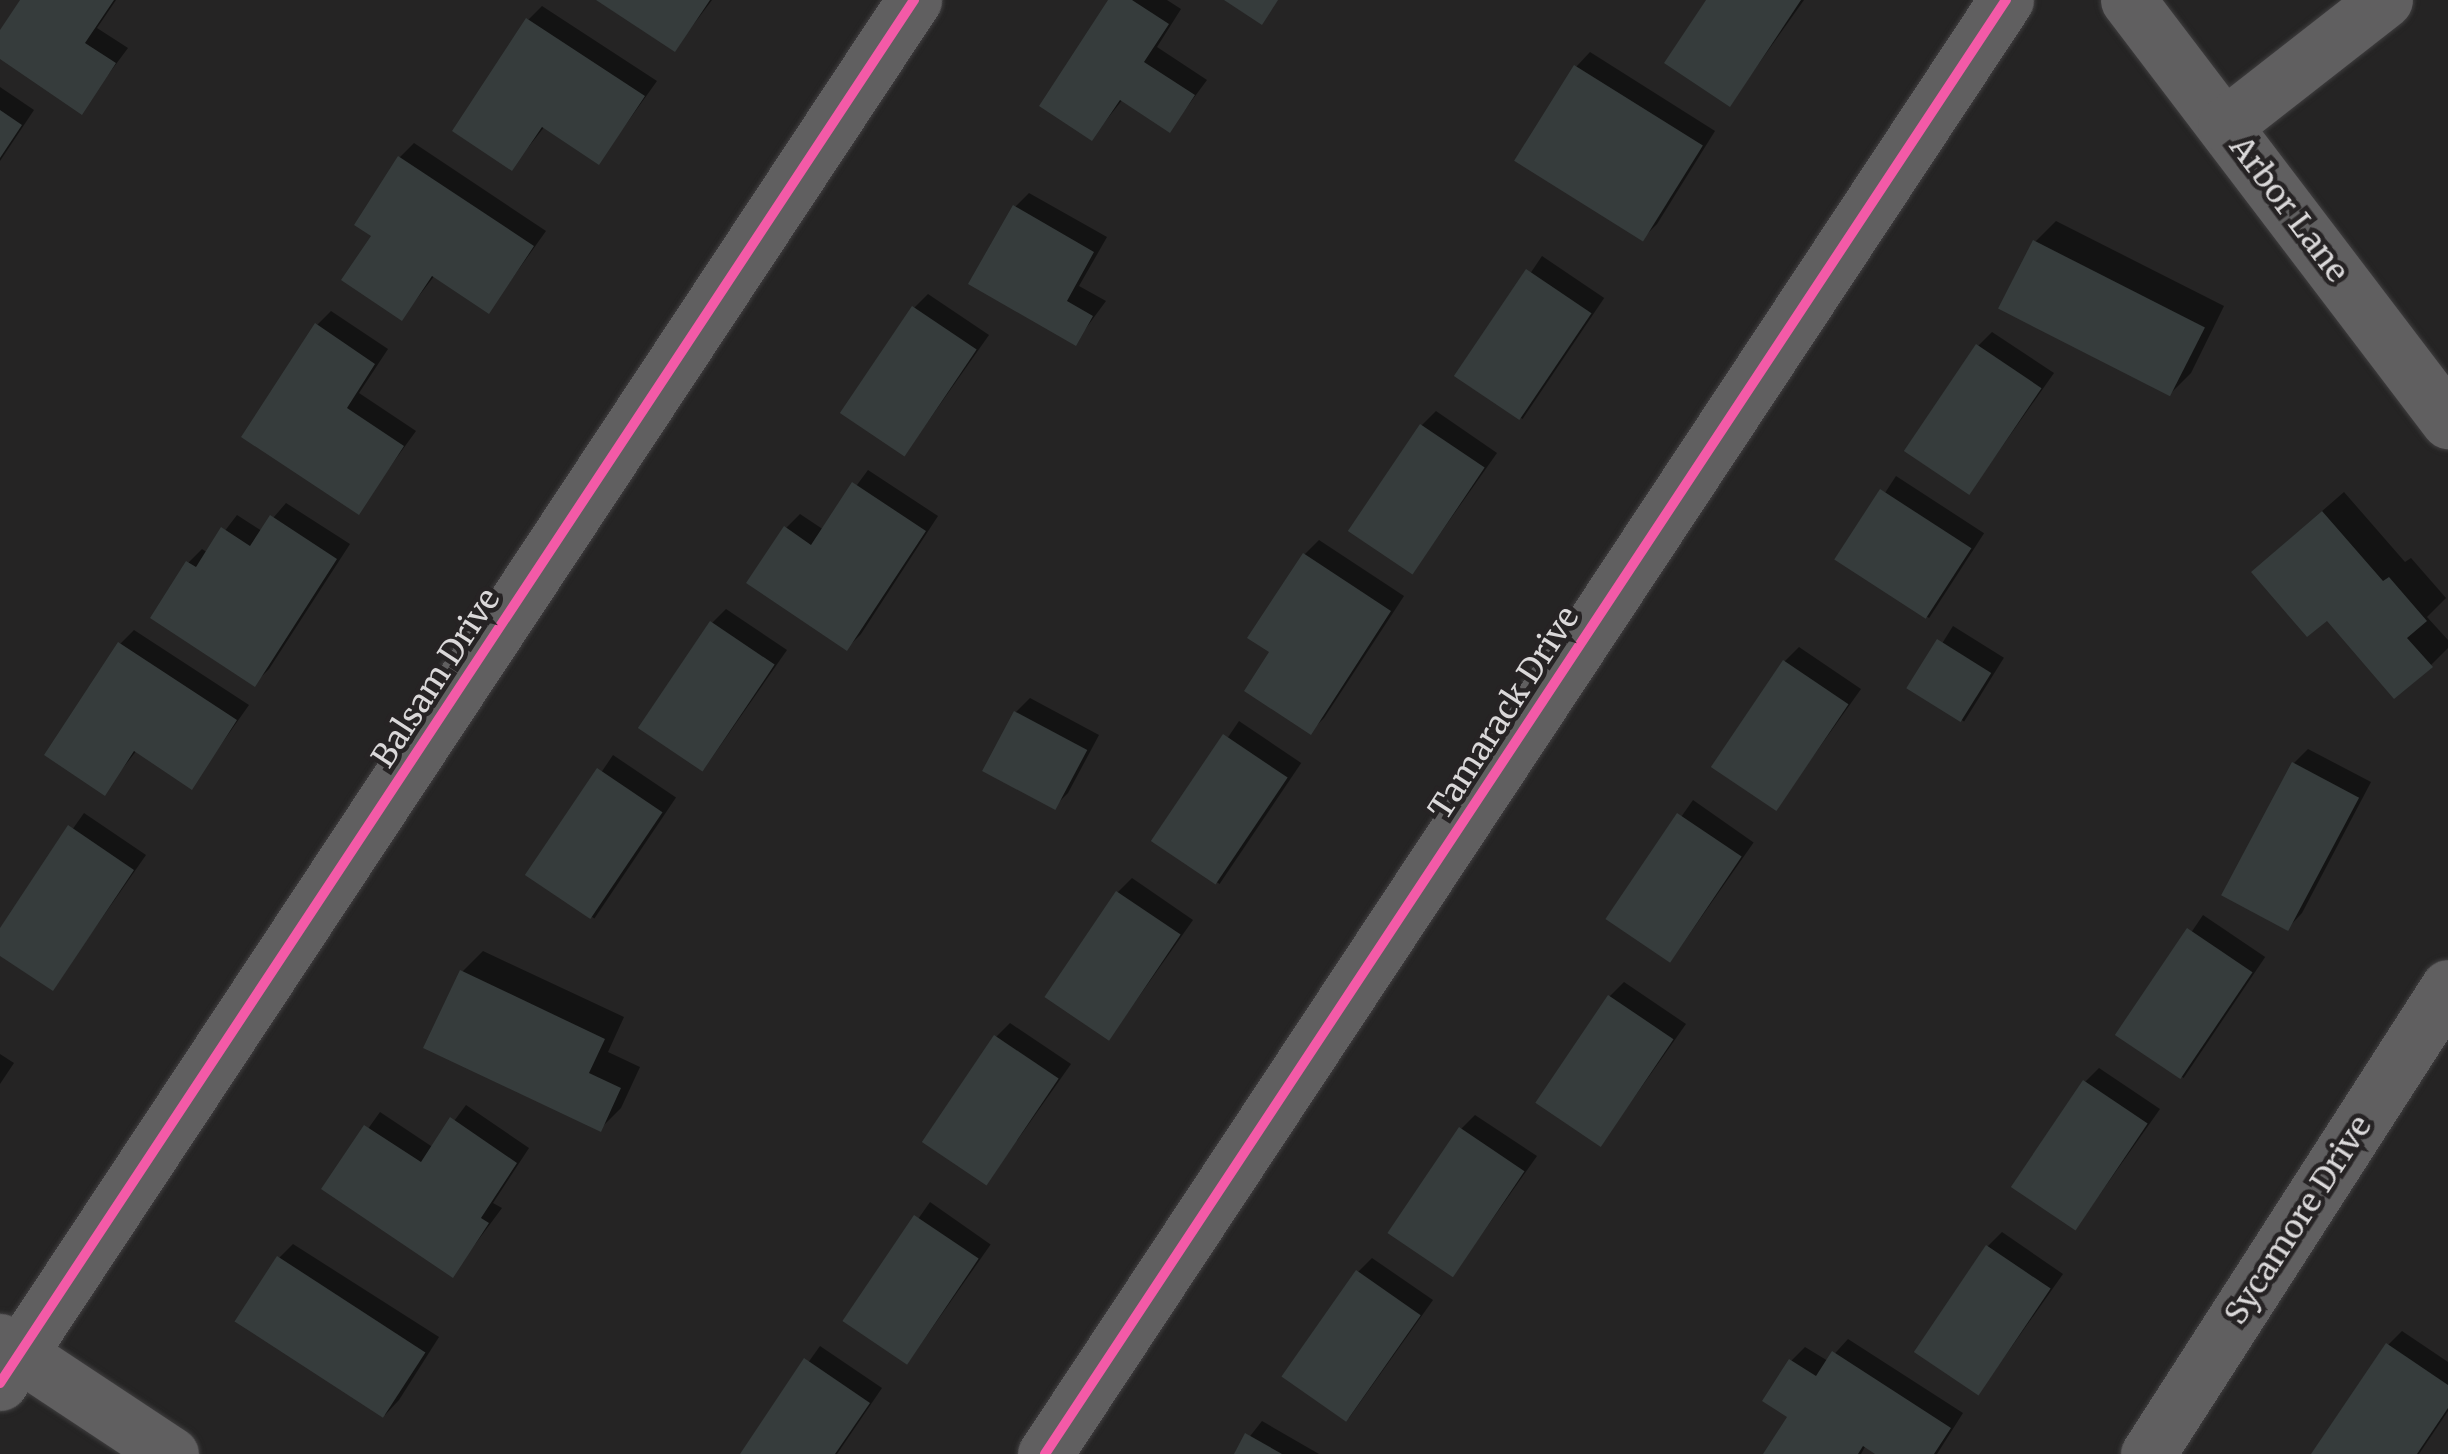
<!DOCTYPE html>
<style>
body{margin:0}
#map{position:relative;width:2448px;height:1454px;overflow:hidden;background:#252424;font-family:Merriweather,serif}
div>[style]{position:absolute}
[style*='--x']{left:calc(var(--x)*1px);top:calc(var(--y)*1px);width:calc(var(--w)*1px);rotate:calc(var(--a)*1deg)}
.shadow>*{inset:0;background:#0007;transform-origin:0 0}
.building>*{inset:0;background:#363c3c;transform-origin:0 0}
.roads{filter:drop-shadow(0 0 2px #3f3e3f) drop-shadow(0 0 2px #3f3e3f)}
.minor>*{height:55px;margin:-27.5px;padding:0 27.5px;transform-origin:27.5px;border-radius:27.5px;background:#605f60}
.cycleway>*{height:10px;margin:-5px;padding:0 5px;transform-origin:5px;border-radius:5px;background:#f35aa7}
span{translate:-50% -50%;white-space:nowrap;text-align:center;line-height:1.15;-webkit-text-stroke:9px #262324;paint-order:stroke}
.street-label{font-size:32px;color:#dad8d9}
</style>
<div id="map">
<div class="shadow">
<i style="clip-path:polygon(23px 0,116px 0,97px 28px,128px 48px,81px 111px,0 56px,0 35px)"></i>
<i style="clip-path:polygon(601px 0,712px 0,675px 49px)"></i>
<i style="clip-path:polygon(1111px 0,1167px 0,1181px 9px,1157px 47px,1207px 80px,1170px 130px,1123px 99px,1092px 138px)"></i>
<i style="clip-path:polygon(1709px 0,1804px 0,1730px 104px)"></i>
<i style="clip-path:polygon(542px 6px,657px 81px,599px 162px,545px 126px,512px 168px,528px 20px)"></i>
<i style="clip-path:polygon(1590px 52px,1715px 131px,1657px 224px,1643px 238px,1576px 67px)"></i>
<i style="clip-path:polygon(0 87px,34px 110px,0 161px)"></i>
<i style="clip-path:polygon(414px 143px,546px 231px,489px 311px,435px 275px,402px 318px,374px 235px,400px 157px)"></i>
<i style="clip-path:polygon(1029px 193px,1107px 237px,1079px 286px,1106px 301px,1075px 343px,1015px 207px)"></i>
<i style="clip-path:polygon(2056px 221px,2224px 306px,2191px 373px,2170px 394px,2035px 242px)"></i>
<i style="left:1542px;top:256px;width:75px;height:146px;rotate:34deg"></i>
<i style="clip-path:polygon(928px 294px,989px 335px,905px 454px,914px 308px)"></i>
<i style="clip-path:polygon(331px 311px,388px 349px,359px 393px,416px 431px,358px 511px,317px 325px)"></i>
<i style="clip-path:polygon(1992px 332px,2054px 373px,1970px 492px,1978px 346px)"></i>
<i style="clip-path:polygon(1436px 411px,1497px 453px,1413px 572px,1422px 425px)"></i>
<i style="clip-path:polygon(868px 470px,938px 516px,861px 634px,847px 648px,786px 528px,800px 514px,824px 530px)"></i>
<i style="left:1896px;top:476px;width:105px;height:101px;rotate:33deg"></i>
<i style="clip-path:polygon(2344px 492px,2405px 562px,2411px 558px,2446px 598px,2427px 617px,2448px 640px,2448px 648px,2431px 665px,2275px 552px)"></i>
<i style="clip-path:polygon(286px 503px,350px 544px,269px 669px,255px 683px,188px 563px,202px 549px,208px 553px,237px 515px,262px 531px)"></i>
<i style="clip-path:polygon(1319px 540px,1404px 596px,1324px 718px,1310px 732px,1272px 652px,1305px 554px)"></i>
<i style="clip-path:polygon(726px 609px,787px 650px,704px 769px,712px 623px)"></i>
<i style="left:1953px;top:626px;width:60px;height:75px;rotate:32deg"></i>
<i style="clip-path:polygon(134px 630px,249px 705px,191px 787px,137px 750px,104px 792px,120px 644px)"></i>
<i style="clip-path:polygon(1799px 647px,1861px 689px,1777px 807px,1785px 661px)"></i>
<i style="clip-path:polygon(1030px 698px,1099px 735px,1068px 793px,1054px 807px,1016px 712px)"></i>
<i style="left:1239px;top:721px;width:75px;height:146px;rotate:34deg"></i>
<i style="clip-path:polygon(2308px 749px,2371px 782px,2302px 913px,2288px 928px,2294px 763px)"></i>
<i style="left:613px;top:755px;width:76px;height:146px;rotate:34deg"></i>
<i style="left:1693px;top:800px;width:74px;height:146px;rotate:35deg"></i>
<i style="clip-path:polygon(84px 813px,146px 855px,53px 988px,0 953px,0 932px)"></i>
<i style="clip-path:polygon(1132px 878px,1193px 920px,1109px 1039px,1118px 892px)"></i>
<i style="left:2203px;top:915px;width:75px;height:146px;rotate:34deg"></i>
<i style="clip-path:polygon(483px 951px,624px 1017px,608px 1052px,640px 1067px,621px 1108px,600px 1129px,462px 972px)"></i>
<i style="clip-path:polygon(1624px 982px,1686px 1024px,1602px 1143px,1610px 996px)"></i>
<i style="clip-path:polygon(1010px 1023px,1071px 1064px,987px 1183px,996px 1037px)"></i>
<i style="clip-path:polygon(0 1054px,14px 1063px,0 1084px)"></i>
<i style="clip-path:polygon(2099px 1068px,2160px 1109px,2076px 1228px,2085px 1082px)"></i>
<i style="clip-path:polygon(466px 1105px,529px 1148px,493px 1203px,502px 1208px,453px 1274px,325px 1189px,380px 1112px,434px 1148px)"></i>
<i style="clip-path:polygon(1475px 1115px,1537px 1156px,1453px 1275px,1461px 1129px)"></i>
<i style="left:930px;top:1202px;width:74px;height:146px;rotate:35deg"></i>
<i style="clip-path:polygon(2002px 1232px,2063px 1274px,1979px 1393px,1988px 1246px)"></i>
<i style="clip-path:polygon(293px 1244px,439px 1337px,399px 1400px,385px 1415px,279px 1258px)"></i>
<i style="clip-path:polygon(1372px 1258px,1433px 1300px,1349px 1418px,1358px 1272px)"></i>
<i style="clip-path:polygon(2402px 1331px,2448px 1362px,2448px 1411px,2419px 1454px,2317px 1454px,2388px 1345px)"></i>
<i style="clip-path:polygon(1848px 1339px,1963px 1413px,1937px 1454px,1880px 1454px,1866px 1445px,1861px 1454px,1766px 1454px,1790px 1416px,1791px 1361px,1805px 1347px,1828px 1361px)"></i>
<i style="clip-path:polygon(820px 1346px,882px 1388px,837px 1454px,743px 1454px)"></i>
<i style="clip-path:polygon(1262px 1421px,1319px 1454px,1236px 1454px)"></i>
</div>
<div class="building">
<i style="clip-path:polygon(20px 0,114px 0,85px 43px,116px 63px,82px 115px,0 59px,0 30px)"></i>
<i style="clip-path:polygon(596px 0,710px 0,675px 52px)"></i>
<i style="clip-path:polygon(1108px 0,1132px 0,1169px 24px,1144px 62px,1195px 95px,1170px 133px,1120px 100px,1092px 141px,1039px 106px)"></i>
<i style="clip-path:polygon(1224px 0,1278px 0,1262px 25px)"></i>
<i style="clip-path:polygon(1706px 0,1801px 0,1730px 107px,1664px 63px)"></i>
<i style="clip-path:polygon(526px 18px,645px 96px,599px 165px,542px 127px,512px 171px,452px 131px)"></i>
<i style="left:1574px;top:65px;width:152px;height:113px;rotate:32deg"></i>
<i style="clip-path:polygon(0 110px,22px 125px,0 158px)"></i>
<i style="clip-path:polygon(398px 156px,534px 246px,489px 314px,432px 276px,402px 321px,341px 280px,371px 236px,354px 225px)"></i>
<i style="clip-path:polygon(1013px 205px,1094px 252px,1067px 301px,1093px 316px,1076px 346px,968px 284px)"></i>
<i style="left:2033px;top:240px;width:193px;height:77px;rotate:27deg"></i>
<i style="left:1526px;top:269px;width:79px;height:129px;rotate:34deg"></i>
<i style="left:912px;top:306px;width:78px;height:129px;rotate:34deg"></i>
<i style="clip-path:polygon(315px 323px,375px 364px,347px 408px,404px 446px,359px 515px,241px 437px)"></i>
<i style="left:1976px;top:344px;width:79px;height:129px;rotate:34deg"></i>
<i style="left:1420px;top:424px;width:78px;height:129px;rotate:34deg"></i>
<i style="clip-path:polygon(852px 482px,926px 531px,847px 651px,746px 583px,784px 526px,811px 545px)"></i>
<i style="left:1880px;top:489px;width:109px;height:84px;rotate:33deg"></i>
<i style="clip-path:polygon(2322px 511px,2383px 581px,2389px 577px,2427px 621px,2407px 638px,2433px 667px,2394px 699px,2327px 621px,2307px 637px,2251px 572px)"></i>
<i style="clip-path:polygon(270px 515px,337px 559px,255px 687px,150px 618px,186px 561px,196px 567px,221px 527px,250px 546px)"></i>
<i style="clip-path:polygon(1303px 553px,1391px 611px,1311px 735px,1244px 691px,1269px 652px,1247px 638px)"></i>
<i style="left:710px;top:621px;width:78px;height:129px;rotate:34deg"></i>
<i style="left:1937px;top:639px;width:64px;height:58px;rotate:32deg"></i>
<i style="clip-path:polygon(118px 642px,237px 720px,192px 790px,134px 751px,105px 796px,44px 755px)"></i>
<i style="left:1783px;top:660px;width:79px;height:129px;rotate:34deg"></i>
<i style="left:1014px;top:711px;width:83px;height:68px;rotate:28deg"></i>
<i style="left:1223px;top:734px;width:78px;height:129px;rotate:34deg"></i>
<i style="left:2292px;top:762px;width:76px;height:151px;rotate:28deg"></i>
<i style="left:597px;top:768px;width:79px;height:129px;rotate:34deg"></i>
<i style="left:1677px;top:813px;width:78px;height:128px;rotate:34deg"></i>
<i style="clip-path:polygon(68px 825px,134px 870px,53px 991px,0 956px,0 928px)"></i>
<i style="left:1116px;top:891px;width:78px;height:128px;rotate:34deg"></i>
<i style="left:2187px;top:928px;width:79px;height:129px;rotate:34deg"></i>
<i style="clip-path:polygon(460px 970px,605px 1039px,589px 1073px,621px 1088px,601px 1132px,423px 1048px)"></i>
<i style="left:1608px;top:995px;width:79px;height:130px;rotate:34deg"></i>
<i style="left:994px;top:1035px;width:78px;height:129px;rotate:34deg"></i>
<i style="left:2083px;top:1080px;width:78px;height:129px;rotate:34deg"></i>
<i style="clip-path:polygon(450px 1117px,517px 1163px,481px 1218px,489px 1223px,453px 1278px,321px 1189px,364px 1125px,421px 1162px)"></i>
<i style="left:1459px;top:1127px;width:79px;height:128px;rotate:34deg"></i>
<i style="left:914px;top:1215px;width:78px;height:128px;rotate:34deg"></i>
<i style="left:1986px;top:1245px;width:78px;height:129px;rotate:34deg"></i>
<i style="left:277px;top:1256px;width:177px;height:78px;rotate:33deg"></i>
<i style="left:1356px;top:1270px;width:79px;height:130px;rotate:35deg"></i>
<i style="clip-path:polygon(2386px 1343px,2448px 1385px,2448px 1408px,2417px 1454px,2311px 1454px)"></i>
<i style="clip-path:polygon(1832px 1351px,1951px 1428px,1934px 1454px,1875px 1454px,1863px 1446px,1858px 1454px,1763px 1454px,1787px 1417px,1762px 1401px,1789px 1359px,1816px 1376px)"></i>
<i style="clip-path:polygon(804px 1358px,870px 1403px,835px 1454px,740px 1454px)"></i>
<i style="clip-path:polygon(1245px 1433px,1282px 1454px,1234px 1454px)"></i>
</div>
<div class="roads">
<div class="minor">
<i style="--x:2128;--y:0;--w:529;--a:52.76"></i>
<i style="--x:2225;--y:125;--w:203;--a:-38"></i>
<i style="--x:0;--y:1341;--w:205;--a:33.5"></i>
<i style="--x:0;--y:1383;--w:1658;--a:-56.54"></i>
<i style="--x:1045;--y:1454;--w:1743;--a:-56.54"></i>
<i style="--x:2148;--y:1454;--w:555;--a:-57.28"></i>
</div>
</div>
<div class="cycleway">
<i style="--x:0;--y:1383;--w:1658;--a:-56.54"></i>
<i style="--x:1045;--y:1454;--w:1743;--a:-56.54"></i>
</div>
<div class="street-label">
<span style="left:2289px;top:209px;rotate:53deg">Arbor Lane</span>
<span style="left:436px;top:678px;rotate:-57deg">Balsam Drive</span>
<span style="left:1504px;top:713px;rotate:-57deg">Tamarack Drive</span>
<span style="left:2298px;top:1220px;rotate:-57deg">Sycamore Drive</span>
</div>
</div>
